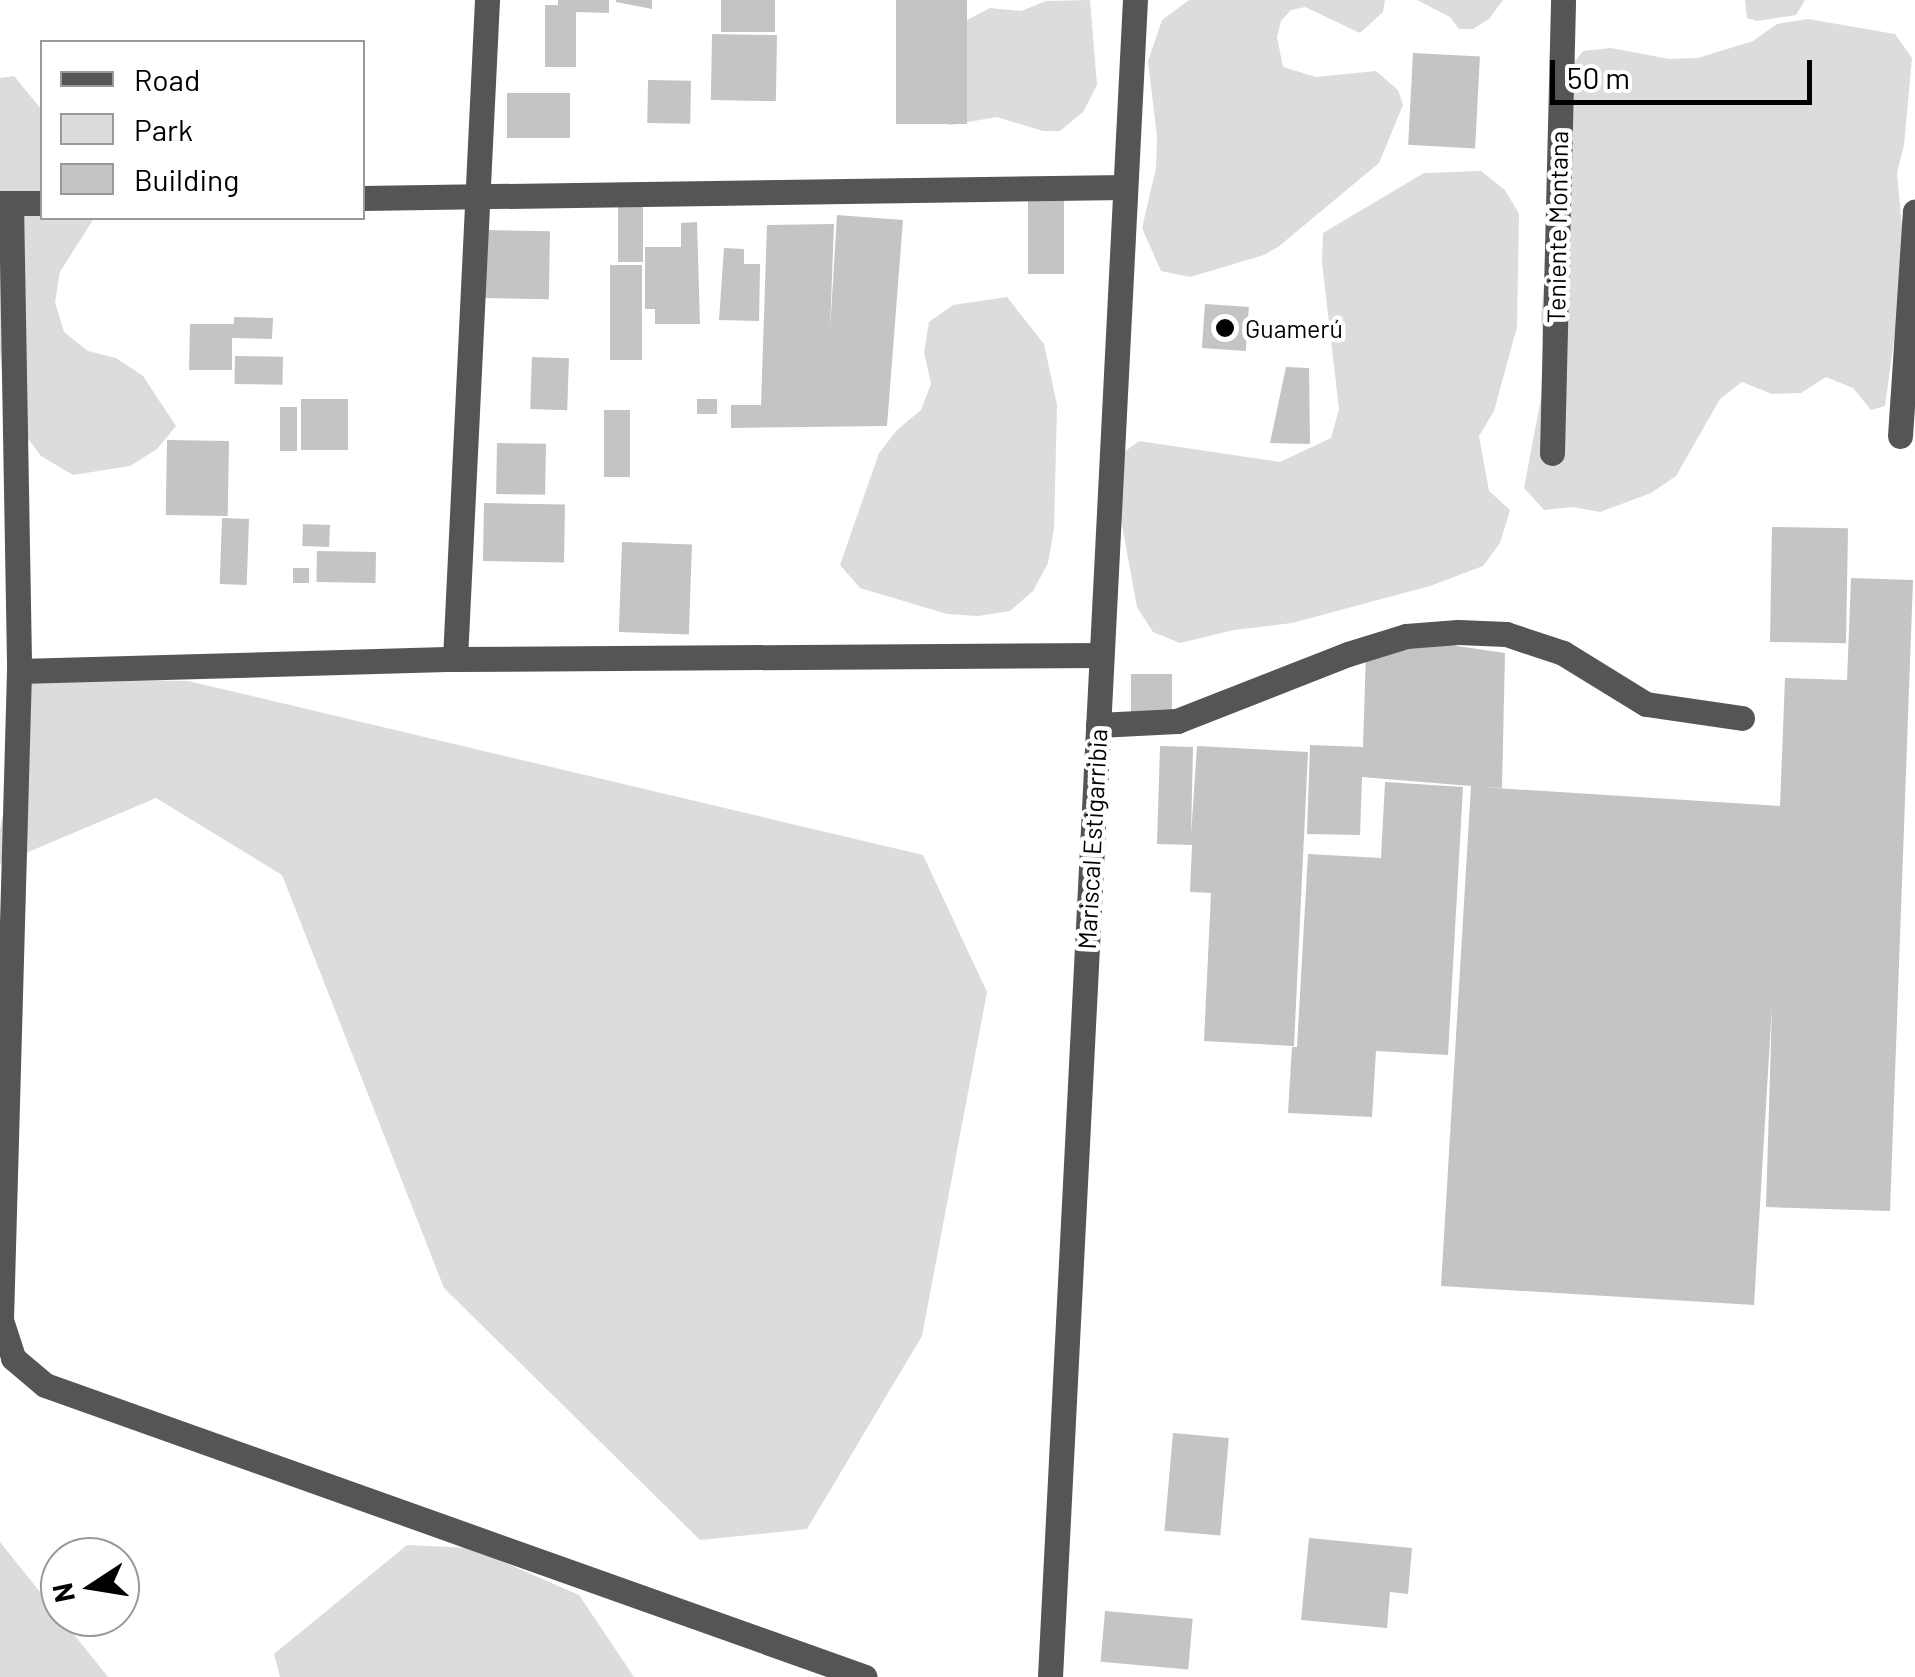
<!DOCTYPE html>
<meta charset="utf-8">
<style>
body{margin:0}
#map{position:relative;width:1915px;height:1677px;overflow:hidden;background:#fff;font-family:Barlow,sans-serif}
div>[style]{position:absolute}
[style*='--x']{left:calc(var(--x)*1px);top:calc(var(--y)*1px);width:calc(var(--w)*1px);rotate:calc(var(--a)*1deg)}
.green>*{inset:0;background:#dcdcdc}
.building>*{inset:0;background:#c4c4c4;transform-origin:0 0}
.minor>*{height:25px;margin:-12.5px;padding:0 12.5px;transform-origin:12.5px;border-radius:12.5px;background:#555}
.dots>*{width:28px;height:28px;translate:-50% -50%;box-sizing:border-box;border:5px solid #fff;border-radius:50%}
span{translate:-50% -50%;white-space:nowrap;text-align:center;line-height:1.15;-webkit-text-stroke:9px #fff;paint-order:stroke}
.street-label{font-size:25px;color:#000}
.poi-label{font-size:25px;color:#000}
.left{translate:0 -50%;text-align:left}
.legend{position:absolute;left:40px;top:40px;width:325px;height:180px;box-sizing:border-box;background:#fff;border:2px solid #999;margin:0;padding:12px 18px;list-style:none;font-size:30px;color:#000}
.legend li{display:flex;align-items:center;gap:20px;height:50px}
.legend b{width:50px;border:2px solid #999}
.north{position:absolute;left:40px;top:1537px;width:100px;height:100px;box-sizing:border-box;background:#fff;border:2px solid #999;border-radius:50%;rotate:258deg;font-size:28px;font-weight:700;line-height:40px;text-align:center;color:#000}
.north::after{content:'';display:block;margin:auto;width:35px;height:45px;background:#000;clip-path:polygon(50% 0,100% 100%,50% 72%,0 100%)}
.scale{position:absolute;left:1550px;top:60px;width:262px;height:45px;box-sizing:border-box;border:5px solid #000;border-top:0;padding-left:12px;font-size:30px;line-height:35px;white-space:nowrap;color:#000;-webkit-text-stroke:8px #fff;paint-order:stroke}
</style>
<div id="map">
<div class="green">
<i style="clip-path:polygon(1090px 0,1097px 85px,1083px 112px,1060px 131px,1043px 131px,997px 117px,951px 125px,936px 122px,952px 28px,990px 8px,1021px 11px,1046px 1px)"></i>
<i style="clip-path:polygon(1189px 0,1385px 0,1383px 12px,1360px 33px,1305px 7px,1291px 10px,1281px 21px,1277px 37px,1283px 67px,1316px 77px,1376px 71px,1398px 90px,1403px 105px,1379px 163px,1278px 247px,1264px 255px,1190px 277px,1161px 271px,1142px 228px,1156px 168px,1157px 137px,1148px 61px,1162px 20px)"></i>
<i style="clip-path:polygon(1417px 0,1503px 0,1489px 19px,1473px 29px,1459px 29px,1450px 17px)"></i>
<i style="clip-path:polygon(1745px 0,1805px 0,1796px 15px,1757px 21px,1747px 18px)"></i>
<i style="clip-path:polygon(1808px 19px,1895px 34px,1912px 58px,1904px 145px,1897px 173px,1905px 260px,1885px 406px,1871px 410px,1853px 388px,1826px 377px,1801px 393px,1772px 394px,1742px 382px,1720px 399px,1676px 476px,1651px 493px,1600px 512px,1573px 507px,1544px 510px,1524px 488px,1545px 377px,1541px 316px,1563px 76px,1583px 51px,1611px 48px,1669px 59px,1698px 58px,1753px 41px,1777px 24px)"></i>
<i style="clip-path:polygon(14px 76px,42px 110px,42px 218px,94px 218px,60px 272px,55px 302px,64px 332px,88px 351px,116px 358px,143px 376px,176px 426px,157px 449px,130px 466px,73px 475px,41px 456px,5px 408px,0 351px,0 78px)"></i>
<i style="clip-path:polygon(1481px 171px,1505px 190px,1519px 214px,1517px 327px,1494px 411px,1479px 436px,1489px 491px,1510px 510px,1500px 543px,1483px 566px,1430px 586px,1292px 623px,1234px 630px,1180px 643px,1153px 632px,1137px 607px,1115px 487px,1116px 458px,1139px 441px,1280px 462px,1331px 438px,1339px 409px,1322px 262px,1323px 233px,1424px 173px)"></i>
<i style="clip-path:polygon(1007px 297px,1044px 344px,1057px 405px,1054px 529px,1048px 563px,1033px 591px,1010px 611px,978px 616px,947px 614px,860px 588px,840px 565px,879px 453px,897px 430px,921px 410px,931px 384px,924px 352px,929px 322px,953px 305px)"></i>
<i style="clip-path:polygon(32px 679px,188px 681px,923px 855px,987px 992px,922px 1336px,807px 1529px,700px 1540px,444px 1288px,282px 875px,156px 798px,0 864px,0 829px)"></i>
<i style="clip-path:polygon(0 1542px,108px 1677px,0 1677px)"></i>
<i style="clip-path:polygon(407px 1545px,471px 1548px,579px 1595px,634px 1677px,280px 1677px,274px 1654px)"></i>
</div>
<div class="building">
<i style="clip-path:polygon(558px 0,609px 0,609px 13px,576px 12px,576px 67px,545px 67px,545px 5px,558px 5px)"></i>
<i style="clip-path:polygon(616px 0,652px 0,652px 9px,616px 2px)"></i>
<i style="left:721px;top:0;width:54px;height:32px"></i>
<i style="left:896px;top:0;width:71px;height:124px"></i>
<i style="left:712px;top:34px;width:65px;height:66px;rotate:1deg"></i>
<i style="left:1413px;top:53px;width:67px;height:92px;rotate:3deg"></i>
<i style="left:648px;top:80px;width:43px;height:43px;rotate:1deg"></i>
<i style="left:507px;top:93px;width:63px;height:45px"></i>
<i style="left:1028px;top:196px;width:36px;height:78px"></i>
<i style="left:618px;top:204px;width:25px;height:58px"></i>
<i style="clip-path:polygon(837px 215px,903px 220px,887px 426px,731px 428px,731px 405px,761px 405px,767px 225px,834px 224px,830px 331px)"></i>
<i style="clip-path:polygon(697px 222px,700px 324px,655px 324px,655px 309px,645px 309px,645px 247px,681px 247px,681px 223px)"></i>
<i style="left:484px;top:230px;width:66px;height:68px;rotate:1deg"></i>
<i style="clip-path:polygon(724px 248px,744px 249px,744px 264px,760px 264px,759px 321px,719px 320px)"></i>
<i style="left:610px;top:265px;width:32px;height:95px"></i>
<i style="left:1205px;top:304px;width:44px;height:44px;rotate:4deg"></i>
<i style="clip-path:polygon(234px 317px,273px 318px,272px 339px,232px 338px,232px 370px,189px 370px,190px 324px,234px 324px)"></i>
<i style="left:235px;top:356px;width:48px;height:28px;rotate:1deg"></i>
<i style="left:532px;top:357px;width:37px;height:52px;rotate:2deg"></i>
<i style="clip-path:polygon(1286px 367px,1309px 368px,1310px 444px,1270px 443px)"></i>
<i style="left:301px;top:399px;width:47px;height:51px"></i>
<i style="left:697px;top:399px;width:20px;height:15px"></i>
<i style="left:280px;top:407px;width:17px;height:44px"></i>
<i style="left:604px;top:410px;width:26px;height:67px"></i>
<i style="left:167px;top:440px;width:62px;height:75px;rotate:1deg"></i>
<i style="left:497px;top:443px;width:49px;height:51px;rotate:1deg"></i>
<i style="left:484px;top:503px;width:81px;height:58px;rotate:1deg"></i>
<i style="left:222px;top:518px;width:27px;height:66px;rotate:2deg"></i>
<i style="left:303px;top:524px;width:27px;height:22px;rotate:2deg"></i>
<i style="left:1772px;top:527px;width:76px;height:115px;rotate:1deg"></i>
<i style="left:622px;top:542px;width:70px;height:90px;rotate:2deg"></i>
<i style="left:317px;top:551px;width:59px;height:31px;rotate:1deg"></i>
<i style="left:293px;top:568px;width:16px;height:15px"></i>
<i style="clip-path:polygon(1851px 578px,1913px 580px,1890px 1211px,1766px 1207px,1772px 1006px,1754px 1305px,1441px 1286px,1471px 786px,1362px 777px,1360px 835px,1307px 834px,1310px 745px,1363px 747px,1366px 651px,1437px 643px,1505px 653px,1502px 788px,1479px 787px,1780px 806px,1785px 678px,1847px 680px)"></i>
<i style="left:1131px;top:674px;width:41px;height:44px"></i>
<i style="clip-path:polygon(1160px 746px,1193px 747px,1191px 836px,1197px 746px,1308px 752px,1294px 1046px,1204px 1041px,1211px 893px,1190px 892px,1192px 845px,1157px 844px)"></i>
<i style="clip-path:polygon(1385px 782px,1463px 787px,1448px 1055px,1376px 1051px,1372px 1117px,1288px 1113px,1292px 1047px,1297px 1047px,1308px 854px,1381px 858px)"></i>
<i style="left:1173px;top:1433px;width:56px;height:98px;rotate:5deg"></i>
<i style="clip-path:polygon(1309px 1538px,1412px 1548px,1408px 1594px,1390px 1592px,1387px 1628px,1301px 1620px)"></i>
<i style="left:1105px;top:1611px;width:88px;height:51px;rotate:5deg"></i>
</div>
<div class="minor">
<i style="--x:362;--y:198;--w:763;--a:-0.83"></i>
<i style="--x:0;--y:203;--w:42;--a:0"></i>
<i style="--x:11;--y:203;--w:468;--a:89"></i>
<i style="--x:19;--y:671;--w:649;--a:91.59"></i>
<i style="--x:1;--y:1320;--w:40;--a:72"></i>
<i style="--x:13;--y:1358;--w:42;--a:40.2"></i>
<i style="--x:45;--y:1385;--w:870;--a:19.6"></i>
<i style="--x:1900;--y:436;--w:225;--a:-86.2"></i>
<i style="--x:1552;--y:453;--w:453;--a:-88.6"></i>
<i style="--x:455;--y:659;--w:660;--a:-87.22"></i>
<i style="--x:19;--y:671;--w:436;--a:-1.6"></i>
<i style="--x:455;--y:659;--w:646;--a:-0.35"></i>
<i style="--x:1098;--y:725;--w:79;--a:-2.9"></i>
<i style="--x:1177;--y:721;--w:184;--a:-21.4"></i>
<i style="--x:1348;--y:654;--w:61;--a:-17.2"></i>
<i style="--x:1406;--y:636;--w:52;--a:-4.4"></i>
<i style="--x:1458;--y:632;--w:48;--a:2.4"></i>
<i style="--x:1506;--y:634;--w:60;--a:18.4"></i>
<i style="--x:1563;--y:653;--w:97;--a:31.6"></i>
<i style="--x:1646;--y:704;--w:97;--a:8.3"></i>
<i style="--x:1050;--y:1677;--w:1679;--a:-87.1"></i>
</div>
<div class="dots">
<i style="left:1225px;top:328px;background:#000"></i>
</div>
<div class="street-label">
<span style="left:1557px;top:227px;rotate:-89deg">Teniente Montana</span>
<span style="left:1092px;top:839px;rotate:-87deg">Mariscal Estigarribia</span>
</div>
<div class="poi-label">
<span class="left" style="left:1245px;top:328px">Guamerú</span>
</div>
<ul class="legend">
<li><b style="height:12px;background:#555"></b>Road</li>
<li><b style="height:28px;background:#dcdcdc"></b>Park</li>
<li><b style="height:28px;background:#c4c4c4"></b>Building</li>
</ul>
<div class="north">N</div>
<div class="scale">50 m</div>
</div>
